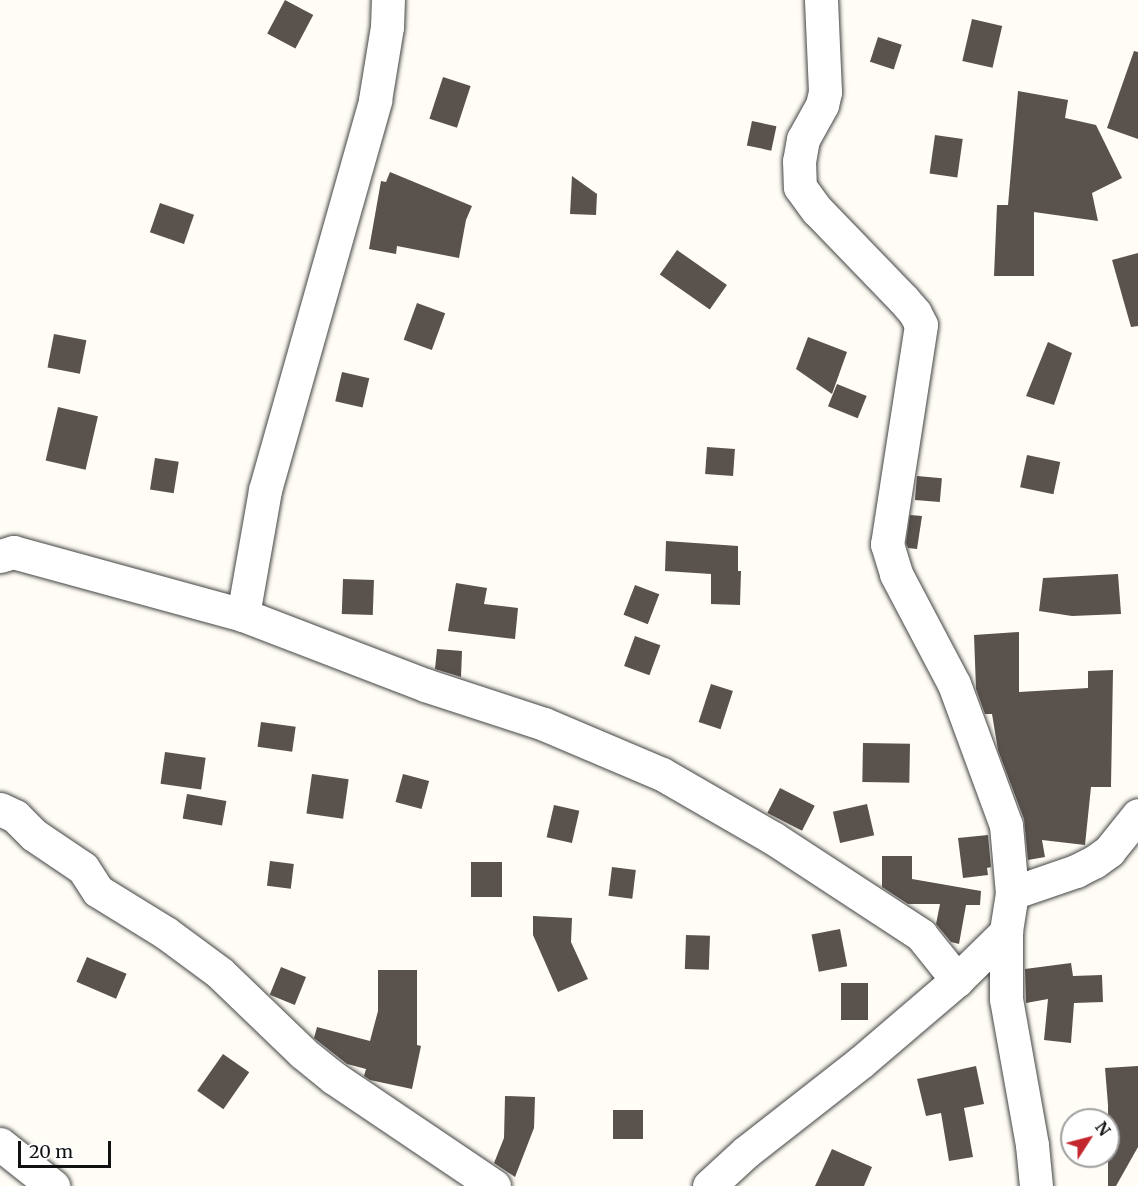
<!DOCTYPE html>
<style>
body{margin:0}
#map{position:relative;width:1138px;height:1186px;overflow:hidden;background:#fffdf5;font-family:Merriweather,serif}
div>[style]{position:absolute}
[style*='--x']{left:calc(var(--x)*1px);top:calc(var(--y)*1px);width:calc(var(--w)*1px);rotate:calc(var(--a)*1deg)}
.building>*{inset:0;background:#5a524d;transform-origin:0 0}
.roads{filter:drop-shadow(0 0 2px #444) drop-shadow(0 0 2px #444)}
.street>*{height:33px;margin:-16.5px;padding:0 16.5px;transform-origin:16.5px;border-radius:16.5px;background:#fff}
span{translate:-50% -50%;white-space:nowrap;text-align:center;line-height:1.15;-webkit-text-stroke:6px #fff;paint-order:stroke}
.north{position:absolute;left:1060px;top:1108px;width:60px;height:60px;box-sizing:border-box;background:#fff;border:2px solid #a0a0a0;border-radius:50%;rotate:54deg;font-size:16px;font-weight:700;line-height:24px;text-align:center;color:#111}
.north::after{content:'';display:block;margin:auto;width:21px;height:27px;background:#c4262e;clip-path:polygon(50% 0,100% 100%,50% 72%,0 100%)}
.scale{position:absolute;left:18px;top:1141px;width:93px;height:27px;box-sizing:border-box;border:3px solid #111;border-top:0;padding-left:8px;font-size:18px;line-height:21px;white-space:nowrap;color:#111;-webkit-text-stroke:4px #fff;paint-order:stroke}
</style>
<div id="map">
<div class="building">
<i style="left:285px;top:0;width:32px;height:38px;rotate:28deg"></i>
<i style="left:972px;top:19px;width:31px;height:43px;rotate:13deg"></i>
<i style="left:878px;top:37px;width:25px;height:26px;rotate:18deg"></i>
<i style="clip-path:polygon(1134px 51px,1138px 52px,1138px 139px,1107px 128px)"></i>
<i style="left:443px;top:77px;width:29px;height:44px;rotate:18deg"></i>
<i style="clip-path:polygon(1018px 91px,1068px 100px,1065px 118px,1096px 125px,1122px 178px,1092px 193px,1098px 221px,1034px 212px,1034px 276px,994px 276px,997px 205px,1008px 205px)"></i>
<i style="left:752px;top:121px;width:25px;height:25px;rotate:12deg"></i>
<i style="left:935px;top:135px;width:28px;height:39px;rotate:8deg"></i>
<i style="clip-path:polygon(390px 172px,472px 206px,466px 220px,459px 258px,397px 246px,396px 254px,369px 249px,381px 181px,386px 182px)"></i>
<i style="clip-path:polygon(572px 176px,597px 194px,596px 215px,570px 214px)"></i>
<i style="left:160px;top:203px;width:36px;height:31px;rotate:19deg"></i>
<i style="left:677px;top:250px;width:61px;height:30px;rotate:35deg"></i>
<i style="clip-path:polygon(1138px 253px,1138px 326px,1131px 327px,1112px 260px)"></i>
<i style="left:417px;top:303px;width:30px;height:39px;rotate:20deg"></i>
<i style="left:54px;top:334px;width:33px;height:34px;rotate:11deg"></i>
<i style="clip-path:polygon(808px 337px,847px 352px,832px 394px,796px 369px)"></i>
<i style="clip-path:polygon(1048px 342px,1072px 353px,1054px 405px,1026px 396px)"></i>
<i style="left:342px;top:372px;width:28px;height:30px;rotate:13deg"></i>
<i style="left:837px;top:384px;width:32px;height:24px;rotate:22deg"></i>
<i style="left:58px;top:407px;width:41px;height:55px;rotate:13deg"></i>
<i style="left:707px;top:447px;width:28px;height:27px;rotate:4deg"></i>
<i style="left:1027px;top:455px;width:34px;height:33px;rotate:12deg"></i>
<i style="left:155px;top:458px;width:24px;height:32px;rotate:9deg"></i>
<i style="left:917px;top:476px;width:25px;height:24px;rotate:5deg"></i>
<i style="clip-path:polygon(910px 515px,922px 516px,917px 549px,908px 548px,906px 543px)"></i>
<i style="clip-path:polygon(666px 541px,738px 546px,738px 571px,741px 571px,740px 605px,711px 604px,711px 574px,665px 571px)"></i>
<i style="clip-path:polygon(1118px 574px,1121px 614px,1072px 616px,1039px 611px,1043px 578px)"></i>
<i style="left:343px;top:579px;width:31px;height:35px;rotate:2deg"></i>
<i style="clip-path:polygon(456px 583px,487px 588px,484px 604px,518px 608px,515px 639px,448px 631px)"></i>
<i style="left:635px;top:585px;width:26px;height:32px;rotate:21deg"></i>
<i style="clip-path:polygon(1019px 632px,1019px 692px,1088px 688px,1088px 671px,1113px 670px,1111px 787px,1091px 787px,1085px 845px,1042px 840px,1045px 857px,1028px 860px,1024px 819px,998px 750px,992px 714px,985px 714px,976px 689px,974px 635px)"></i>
<i style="left:635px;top:636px;width:27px;height:32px;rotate:20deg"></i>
<i style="clip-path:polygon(437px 649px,462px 651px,461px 677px,435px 669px)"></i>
<i style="left:711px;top:684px;width:23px;height:40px;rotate:18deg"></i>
<i style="left:261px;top:722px;width:35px;height:25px;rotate:8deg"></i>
<i style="left:863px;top:743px;width:47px;height:39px;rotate:1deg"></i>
<i style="left:165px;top:752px;width:41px;height:32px;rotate:8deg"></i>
<i style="left:312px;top:774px;width:37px;height:40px;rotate:8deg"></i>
<i style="left:403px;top:774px;width:27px;height:29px;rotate:15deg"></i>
<i style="left:780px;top:788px;width:39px;height:28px;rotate:27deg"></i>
<i style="left:187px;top:794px;width:40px;height:25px;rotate:10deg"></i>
<i style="left:867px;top:804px;width:32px;height:35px;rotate:77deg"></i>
<i style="left:554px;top:805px;width:26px;height:33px;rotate:13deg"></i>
<i style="clip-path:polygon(988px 835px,991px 867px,987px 868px,988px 875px,963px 878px,958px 838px)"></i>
<i style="clip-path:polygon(882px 856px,912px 856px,912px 879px,981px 891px,980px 905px,966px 905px,959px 944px,951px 942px,936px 924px,940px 904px,908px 904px,882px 887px)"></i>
<i style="left:270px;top:861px;width:24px;height:25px;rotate:7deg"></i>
<i style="left:471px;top:862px;width:31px;height:35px"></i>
<i style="left:612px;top:867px;width:24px;height:29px;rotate:7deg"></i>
<i style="clip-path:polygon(533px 916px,572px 918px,571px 942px,588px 979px,558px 992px,533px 935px)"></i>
<i style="left:840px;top:929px;width:38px;height:29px;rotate:79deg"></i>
<i style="left:686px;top:935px;width:24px;height:34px;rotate:2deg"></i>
<i style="left:87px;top:957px;width:43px;height:27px;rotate:23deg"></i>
<i style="clip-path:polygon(1071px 963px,1073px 976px,1102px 975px,1103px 1002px,1074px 1003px,1071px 1043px,1044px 1040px,1048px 999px,1026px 1003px,1025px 969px)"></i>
<i style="left:281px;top:967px;width:27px;height:30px;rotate:22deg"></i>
<i style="clip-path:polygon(378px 970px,417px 970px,417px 1045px,421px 1046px,412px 1089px,370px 1080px,364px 1076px,366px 1069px,347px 1064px,314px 1038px,317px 1027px,370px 1041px,378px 1011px)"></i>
<i style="left:841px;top:983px;width:27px;height:37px"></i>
<i style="left:223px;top:1054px;width:32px;height:45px;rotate:35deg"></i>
<i style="clip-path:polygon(976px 1066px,984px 1104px,964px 1108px,973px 1157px,949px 1161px,941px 1113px,926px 1116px,917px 1079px)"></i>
<i style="clip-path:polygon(1138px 1066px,1138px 1147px,1116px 1186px,1108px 1186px,1108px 1105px,1105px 1068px)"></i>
<i style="clip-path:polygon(505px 1096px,535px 1097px,534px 1128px,515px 1177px,494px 1163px,504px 1138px)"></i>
<i style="left:643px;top:1110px;width:29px;height:30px;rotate:90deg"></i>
<i style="clip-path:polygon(832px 1149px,872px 1167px,864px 1186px,815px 1186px)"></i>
</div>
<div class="roads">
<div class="street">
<i style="--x:821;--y:0;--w:92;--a:87.5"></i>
<i style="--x:825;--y:92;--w:13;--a:103"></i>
<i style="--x:822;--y:105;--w:39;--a:119"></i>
<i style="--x:803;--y:139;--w:22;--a:100"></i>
<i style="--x:799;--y:161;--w:26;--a:88"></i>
<i style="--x:800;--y:187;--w:29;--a:54"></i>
<i style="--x:817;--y:210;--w:124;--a:46"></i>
<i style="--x:903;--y:299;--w:18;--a:49"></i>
<i style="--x:915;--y:313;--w:13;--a:63"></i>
<i style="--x:921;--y:325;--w:222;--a:98.8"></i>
<i style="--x:887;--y:544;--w:31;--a:73"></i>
<i style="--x:896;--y:574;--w:124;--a:62.2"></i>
<i style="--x:954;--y:684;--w:150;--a:69.8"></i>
<i style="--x:1006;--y:825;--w:68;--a:85"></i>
<i style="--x:1012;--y:893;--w:39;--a:99"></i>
<i style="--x:1006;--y:932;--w:67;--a:90"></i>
<i style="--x:1006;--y:999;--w:148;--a:79.9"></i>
<i style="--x:1032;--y:1145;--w:41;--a:84.4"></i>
<i style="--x:0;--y:556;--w:14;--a:-17"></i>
<i style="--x:13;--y:552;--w:238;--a:15.3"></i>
<i style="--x:243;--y:615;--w:195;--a:21"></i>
<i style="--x:425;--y:685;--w:125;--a:18.1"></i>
<i style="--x:544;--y:724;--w:128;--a:23"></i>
<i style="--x:662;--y:774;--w:128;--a:30"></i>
<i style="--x:773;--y:838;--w:177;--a:33.2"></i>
<i style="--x:921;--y:935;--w:58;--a:51.3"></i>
<i style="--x:243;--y:615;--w:127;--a:-80"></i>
<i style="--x:265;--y:490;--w:405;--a:-74.2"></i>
<i style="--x:375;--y:100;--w:74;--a:-80.7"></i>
<i style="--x:387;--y:27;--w:27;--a:-88"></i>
<i style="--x:0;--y:809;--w:17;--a:25"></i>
<i style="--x:15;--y:816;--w:27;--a:45"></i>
<i style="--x:34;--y:835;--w:59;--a:34"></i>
<i style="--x:83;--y:868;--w:27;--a:57"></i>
<i style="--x:98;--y:891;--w:80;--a:31.7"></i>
<i style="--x:166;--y:933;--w:67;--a:36.5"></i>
<i style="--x:220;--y:973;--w:115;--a:43.9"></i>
<i style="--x:303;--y:1053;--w:40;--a:39"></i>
<i style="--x:334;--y:1078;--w:193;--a:34"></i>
<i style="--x:1012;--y:893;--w:68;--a:-19"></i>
<i style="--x:1076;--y:871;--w:20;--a:-27"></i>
<i style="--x:1094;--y:862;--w:19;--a:-36"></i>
<i style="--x:1109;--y:851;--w:46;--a:-51.1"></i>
<i style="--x:0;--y:1144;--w:68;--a:38.4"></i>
<i style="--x:709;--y:1186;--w:50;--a:-42.6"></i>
<i style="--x:746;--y:1152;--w:146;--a:-38"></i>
<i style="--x:861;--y:1062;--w:126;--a:-40.5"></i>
<i style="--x:957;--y:980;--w:69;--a:-44.4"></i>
</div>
</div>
<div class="north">N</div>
<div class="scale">20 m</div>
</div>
